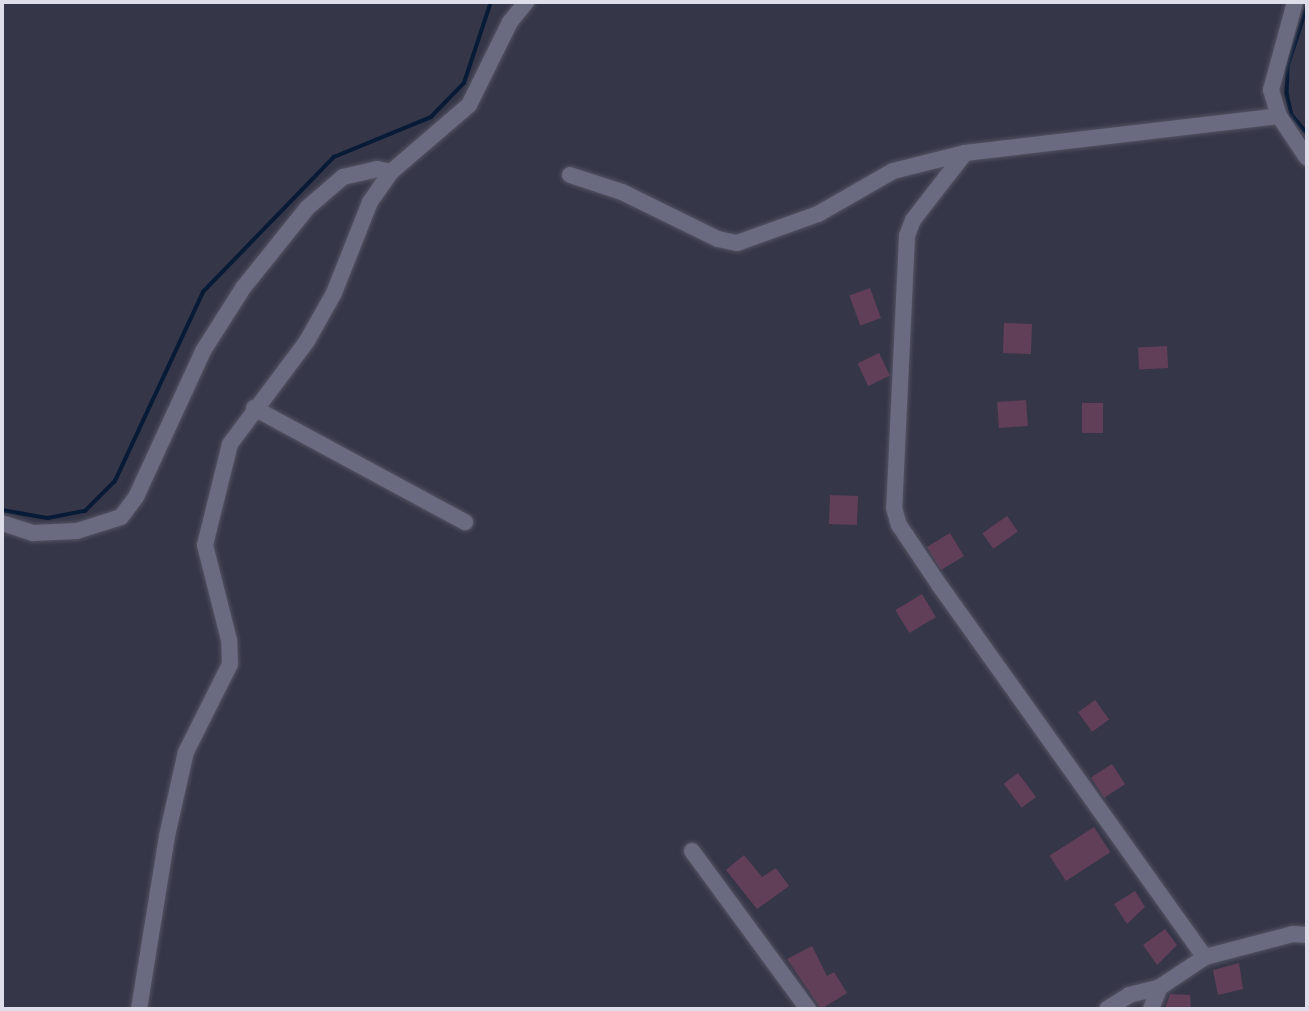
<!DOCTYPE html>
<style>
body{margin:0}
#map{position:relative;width:1309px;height:1011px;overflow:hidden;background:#353648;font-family:Commissioner,sans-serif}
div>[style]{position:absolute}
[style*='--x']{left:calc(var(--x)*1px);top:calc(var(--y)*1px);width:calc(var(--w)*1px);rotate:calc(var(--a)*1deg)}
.stream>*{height:3.5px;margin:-1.75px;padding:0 1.75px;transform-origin:1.75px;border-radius:1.75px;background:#071a36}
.building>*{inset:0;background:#623f58;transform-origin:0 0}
.roads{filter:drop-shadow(0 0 2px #535362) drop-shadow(0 0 2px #535362)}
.minor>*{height:16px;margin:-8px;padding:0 8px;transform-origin:8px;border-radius:8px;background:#6a6b80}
span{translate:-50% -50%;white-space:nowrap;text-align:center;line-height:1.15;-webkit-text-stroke:6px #1e1e27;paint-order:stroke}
.frame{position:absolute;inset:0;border:4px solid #dddee9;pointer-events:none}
</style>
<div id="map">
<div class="stream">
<i style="--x:1307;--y:8;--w:62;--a:107.9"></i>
<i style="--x:1288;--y:67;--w:27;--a:92"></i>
<i style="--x:1287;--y:94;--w:22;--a:77"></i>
<i style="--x:1292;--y:115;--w:23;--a:50"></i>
<i style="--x:2;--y:510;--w:47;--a:9.9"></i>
<i style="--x:48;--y:518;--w:38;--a:-11"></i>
<i style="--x:85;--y:511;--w:42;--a:-45"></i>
<i style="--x:115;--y:481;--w:208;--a:-65"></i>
<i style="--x:203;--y:292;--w:188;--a:-45.9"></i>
<i style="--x:334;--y:157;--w:105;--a:-22.4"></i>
<i style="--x:431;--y:117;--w:47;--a:-45.9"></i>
<i style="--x:464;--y:83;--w:85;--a:-71.6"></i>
</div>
<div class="building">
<i style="left:870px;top:288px;width:32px;height:22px;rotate:70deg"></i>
<i style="left:1004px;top:323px;width:28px;height:30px;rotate:2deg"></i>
<i style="left:1167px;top:346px;width:22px;height:29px;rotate:87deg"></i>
<i style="left:879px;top:353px;width:25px;height:24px;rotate:64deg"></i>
<i style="left:1026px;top:400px;width:26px;height:29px;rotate:86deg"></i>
<i style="left:1082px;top:403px;width:21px;height:30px"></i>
<i style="left:830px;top:495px;width:28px;height:29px;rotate:2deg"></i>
<i style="left:1007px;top:516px;width:19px;height:30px;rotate:55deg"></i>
<i style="left:950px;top:533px;width:27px;height:27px;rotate:59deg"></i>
<i style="left:922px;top:594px;width:27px;height:31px;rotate:59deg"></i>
<i style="left:1095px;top:700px;width:24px;height:21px;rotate:54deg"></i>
<i style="left:1112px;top:764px;width:24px;height:25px;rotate:57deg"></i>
<i style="left:1018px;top:773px;width:30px;height:18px;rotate:53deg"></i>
<i style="left:1094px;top:827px;width:30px;height:53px;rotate:57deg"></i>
<i style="clip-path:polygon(744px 855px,762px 877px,776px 868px,789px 886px,757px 909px,726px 870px)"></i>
<i style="clip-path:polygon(1135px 891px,1145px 907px,1127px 924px,1114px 904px)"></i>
<i style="clip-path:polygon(1165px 929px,1177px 945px,1157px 965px,1143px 945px)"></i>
<i style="clip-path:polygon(812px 946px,827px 976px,834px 972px,847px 993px,821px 1009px,787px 959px)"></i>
<i style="clip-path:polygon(1239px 963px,1243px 989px,1218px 995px,1213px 970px)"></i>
<i style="clip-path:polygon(1170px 994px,1190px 995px,1191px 1009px,1165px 1009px)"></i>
</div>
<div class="roads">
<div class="minor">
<i style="--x:1295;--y:2;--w:91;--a:105.3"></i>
<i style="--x:1271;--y:90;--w:27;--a:73"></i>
<i style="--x:1279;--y:116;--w:50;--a:56.3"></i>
<i style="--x:965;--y:153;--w:85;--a:127.8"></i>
<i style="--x:913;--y:220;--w:17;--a:111"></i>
<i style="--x:907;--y:236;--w:272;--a:92.7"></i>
<i style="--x:894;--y:508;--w:18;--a:74"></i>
<i style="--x:899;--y:525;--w:73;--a:56.1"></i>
<i style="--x:940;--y:586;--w:456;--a:54.5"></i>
<i style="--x:570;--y:175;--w:55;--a:18.1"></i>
<i style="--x:622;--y:192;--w:107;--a:26.1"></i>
<i style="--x:718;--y:239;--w:19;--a:12"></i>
<i style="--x:737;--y:243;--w:86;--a:-19.7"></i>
<i style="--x:818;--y:214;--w:86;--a:-29.8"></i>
<i style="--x:893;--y:171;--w:74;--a:-14"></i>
<i style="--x:965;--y:153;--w:316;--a:-6.7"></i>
<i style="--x:254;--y:408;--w:240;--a:28.4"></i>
<i style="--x:2;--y:523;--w:33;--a:18"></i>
<i style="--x:33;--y:533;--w:44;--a:-2.6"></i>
<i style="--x:77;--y:531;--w:46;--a:-17.7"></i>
<i style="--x:121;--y:517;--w:25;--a:-53"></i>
<i style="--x:136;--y:497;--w:161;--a:-65.3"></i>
<i style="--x:203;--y:351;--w:75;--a:-57.6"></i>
<i style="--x:243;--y:288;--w:102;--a:-51.3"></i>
<i style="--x:307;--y:208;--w:48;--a:-40.7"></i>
<i style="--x:343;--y:177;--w:35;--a:-13"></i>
<i style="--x:377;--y:169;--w:14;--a:12"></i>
<i style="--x:692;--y:851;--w:196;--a:53.7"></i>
<i style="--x:139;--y:1009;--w:175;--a:-80.8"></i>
<i style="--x:167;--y:836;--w:86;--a:-77.3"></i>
<i style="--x:186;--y:752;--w:98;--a:-63.4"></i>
<i style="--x:230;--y:664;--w:24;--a:-92"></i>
<i style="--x:229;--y:640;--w:98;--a:-104.2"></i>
<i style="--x:205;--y:545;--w:104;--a:-76.1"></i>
<i style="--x:230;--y:444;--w:129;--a:-53.2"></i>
<i style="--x:307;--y:341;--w:55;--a:-60.6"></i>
<i style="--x:334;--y:293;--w:98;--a:-68.4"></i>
<i style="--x:370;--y:202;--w:37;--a:-55"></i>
<i style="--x:391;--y:172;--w:103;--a:-40.7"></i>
<i style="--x:469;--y:105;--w:93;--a:-63.7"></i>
<i style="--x:510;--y:22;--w:26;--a:-51"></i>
<i style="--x:1107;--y:1009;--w:26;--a:-32"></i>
<i style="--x:1129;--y:995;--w:32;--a:-14"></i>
<i style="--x:1151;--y:1009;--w:24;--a:-68"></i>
<i style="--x:1160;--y:987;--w:54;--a:-33.7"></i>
<i style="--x:1205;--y:957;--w:91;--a:-14.6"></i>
<i style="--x:1293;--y:934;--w:14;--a:4"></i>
</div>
</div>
<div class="frame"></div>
</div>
